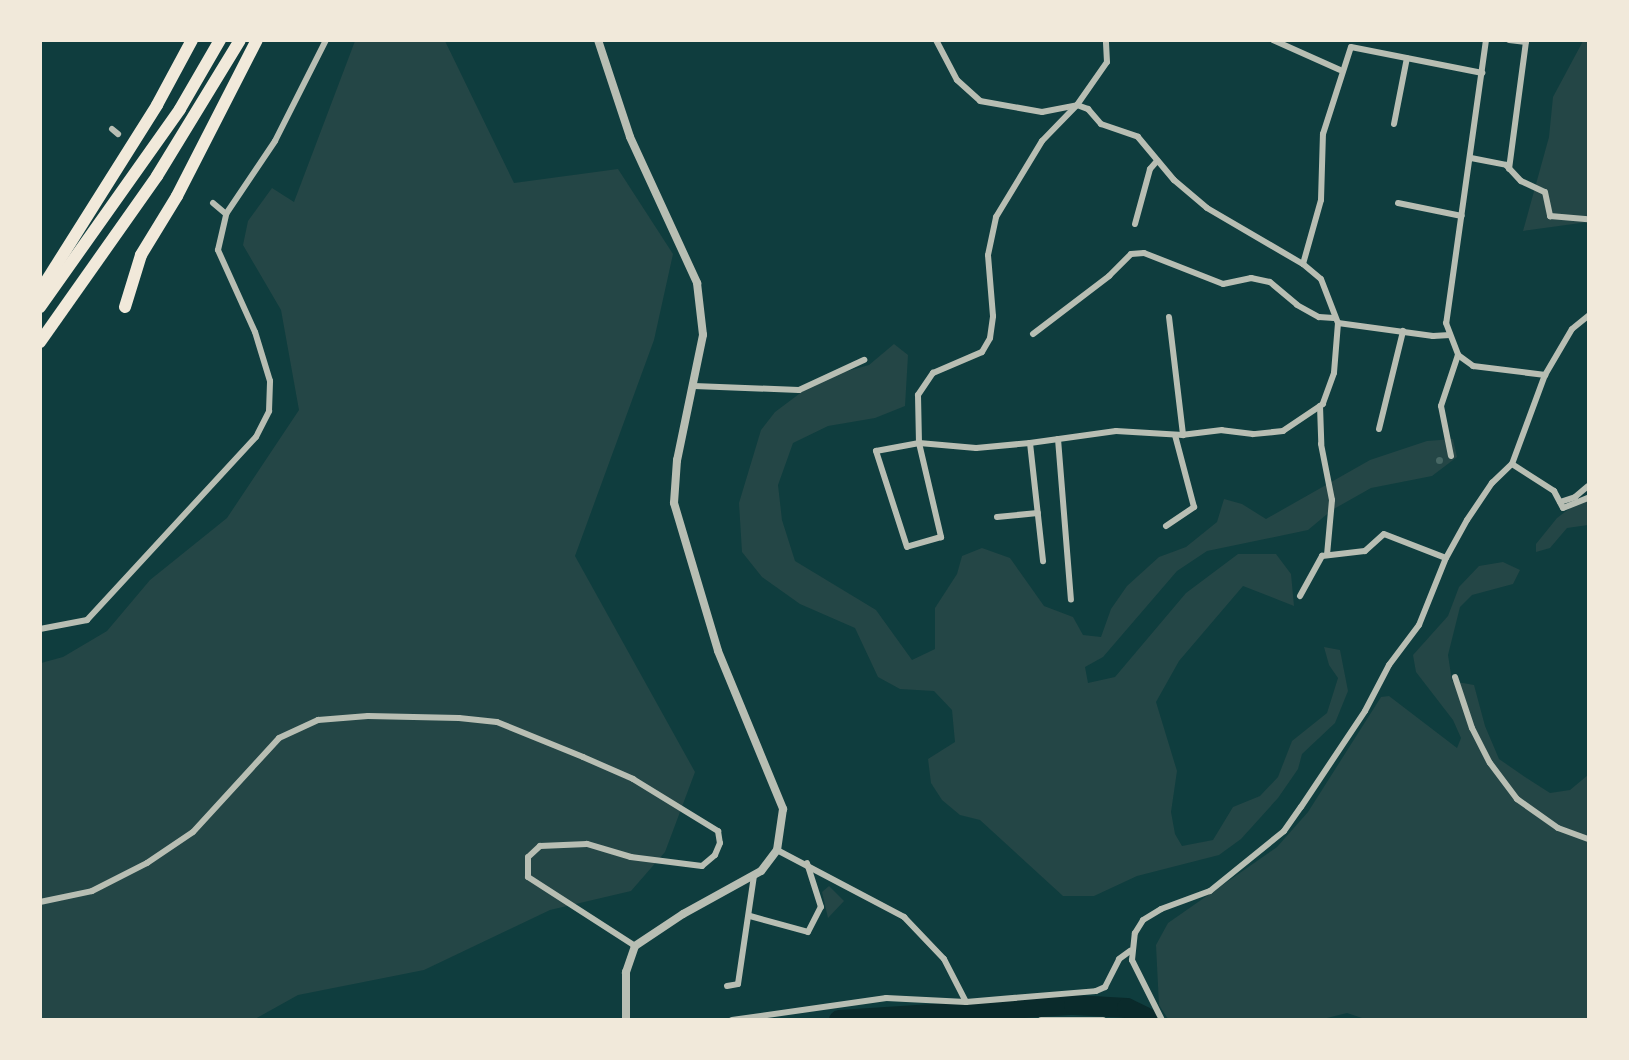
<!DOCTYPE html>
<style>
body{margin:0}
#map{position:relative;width:1629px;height:1060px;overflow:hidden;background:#0f3d3e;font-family:"Noto Serif",serif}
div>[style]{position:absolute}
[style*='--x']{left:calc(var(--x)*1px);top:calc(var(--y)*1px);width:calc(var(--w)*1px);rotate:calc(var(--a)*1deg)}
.green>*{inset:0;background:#244646}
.river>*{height:20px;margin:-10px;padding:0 10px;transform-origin:10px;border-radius:10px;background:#0a2a2b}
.building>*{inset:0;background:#486865}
.round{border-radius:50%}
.minor>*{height:6px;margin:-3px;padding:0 3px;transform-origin:3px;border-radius:3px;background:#b8beb3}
.tertiary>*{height:8px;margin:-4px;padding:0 4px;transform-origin:4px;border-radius:4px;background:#b8beb3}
.motorway>*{height:12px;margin:-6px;padding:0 6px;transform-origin:6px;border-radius:6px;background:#f1e9da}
span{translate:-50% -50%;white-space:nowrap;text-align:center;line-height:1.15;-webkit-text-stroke:5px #f1e9da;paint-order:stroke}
.frame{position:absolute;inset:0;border:42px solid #f1e9da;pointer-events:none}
</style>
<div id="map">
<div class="green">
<i style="clip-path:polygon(355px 41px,445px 41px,514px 183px,618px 169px,673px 254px,654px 340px,575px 556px,695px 772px,665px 852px,631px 891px,550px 910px,424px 970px,298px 995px,255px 1019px,41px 1020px,41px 663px,63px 657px,107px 631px,150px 580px,227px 518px,299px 410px,281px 310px,243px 245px,248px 221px,272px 188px,294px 202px)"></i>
<i style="clip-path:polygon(1583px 41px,1588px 41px,1588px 222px,1523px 231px,1549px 137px,1553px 97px)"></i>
<i style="clip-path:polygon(894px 344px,908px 355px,905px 406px,875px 418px,828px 426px,793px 443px,778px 485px,782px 520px,795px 561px,876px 610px,912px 660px,935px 649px,935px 608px,957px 574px,962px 556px,982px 548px,1010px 558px,1044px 606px,1073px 617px,1083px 635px,1101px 637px,1111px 609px,1127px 586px,1159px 557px,1186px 547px,1217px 522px,1224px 499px,1242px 504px,1266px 519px,1370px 460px,1427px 441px,1453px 439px,1457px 457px,1432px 476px,1371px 488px,1332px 510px,1308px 530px,1207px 551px,1177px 571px,1103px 657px,1085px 667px,1088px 683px,1115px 677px,1186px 593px,1238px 554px,1276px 554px,1291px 574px,1294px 606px,1243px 586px,1179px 661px,1156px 702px,1177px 771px,1171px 812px,1175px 834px,1182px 846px,1213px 840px,1233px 807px,1260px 796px,1278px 777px,1292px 741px,1327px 713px,1338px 678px,1329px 665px,1324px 647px,1340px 650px,1348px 691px,1335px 723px,1302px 754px,1298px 769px,1278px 798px,1241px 839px,1219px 855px,1137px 876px,1094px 896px,1063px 896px,980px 820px,960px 815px,942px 800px,931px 783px,928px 759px,955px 742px,952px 710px,934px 691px,900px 689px,878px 677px,855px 628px,800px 604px,762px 577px,742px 552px,739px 503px,761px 430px,775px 412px,819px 379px,869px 365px)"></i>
<i style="clip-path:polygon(1588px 499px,1588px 525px,1567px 528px,1550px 548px,1536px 552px,1536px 544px,1557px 518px,1578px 502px)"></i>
<i style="clip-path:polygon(1503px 562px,1520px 570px,1513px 584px,1472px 595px,1460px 607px,1448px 655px,1452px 681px,1474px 685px,1485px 726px,1499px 759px,1525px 777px,1550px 793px,1570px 790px,1588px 775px,1588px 1019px,1368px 1020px,1347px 1013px,1319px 1020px,1168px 1019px,1159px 1005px,1156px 945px,1168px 923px,1277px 847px,1308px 812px,1381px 697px,1389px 696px,1457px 748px,1461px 738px,1453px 720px,1416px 672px,1413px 655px,1448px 616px,1459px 587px,1479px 566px)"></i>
<i style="clip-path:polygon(829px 886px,844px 901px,828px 918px,822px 892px)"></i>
</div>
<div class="river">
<i style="--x:839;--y:1020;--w:235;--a:-3.7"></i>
<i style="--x:1074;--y:1005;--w:53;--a:3.2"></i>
<i style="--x:1127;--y:1008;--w:28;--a:26"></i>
</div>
<div class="building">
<i class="round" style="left:1435.5px;top:456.5px;width:7px;height:7px"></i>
</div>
<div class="minor">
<i style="--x:936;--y:40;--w:45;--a:62.3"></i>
<i style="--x:957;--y:80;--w:31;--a:42"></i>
<i style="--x:980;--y:101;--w:63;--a:10.1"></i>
<i style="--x:1042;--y:112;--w:36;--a:-11"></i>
<i style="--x:1077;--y:105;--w:12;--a:20"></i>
<i style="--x:1088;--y:109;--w:20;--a:49"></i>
<i style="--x:1101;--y:124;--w:39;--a:19"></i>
<i style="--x:1138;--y:137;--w:56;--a:50.1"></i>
<i style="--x:1174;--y:180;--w:43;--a:40.3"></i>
<i style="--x:1207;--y:208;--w:111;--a:30.3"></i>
<i style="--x:1303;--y:264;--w:23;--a:40"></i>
<i style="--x:1321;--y:279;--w:47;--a:68.9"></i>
<i style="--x:1338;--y:323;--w:50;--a:94.6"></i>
<i style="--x:1334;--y:373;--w:33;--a:110"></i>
<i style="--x:1323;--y:404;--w:48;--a:146"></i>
<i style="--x:1283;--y:431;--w:30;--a:174"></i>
<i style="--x:1253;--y:434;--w:31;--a:-173"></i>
<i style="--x:1222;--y:430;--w:39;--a:173"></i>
<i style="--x:1183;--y:435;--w:67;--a:-176.6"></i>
<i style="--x:1116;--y:431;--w:87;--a:172.1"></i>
<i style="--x:1030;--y:443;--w:119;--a:83.7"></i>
<i style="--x:1273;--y:40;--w:73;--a:24.1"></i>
<i style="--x:1486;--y:40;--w:286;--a:98"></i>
<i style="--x:1446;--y:323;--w:34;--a:69"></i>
<i style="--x:1458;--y:355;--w:19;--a:36"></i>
<i style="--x:1473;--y:366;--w:73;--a:7.1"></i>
<i style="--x:1394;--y:124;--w:67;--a:-78.9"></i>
<i style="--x:112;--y:129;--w:8;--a:40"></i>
<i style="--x:1471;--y:158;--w:36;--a:11"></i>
<i style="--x:1506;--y:165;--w:22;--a:47"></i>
<i style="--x:1521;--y:181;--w:26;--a:25"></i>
<i style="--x:1545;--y:192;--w:25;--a:78"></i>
<i style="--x:1550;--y:216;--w:38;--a:5"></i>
<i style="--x:1509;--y:169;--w:128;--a:-82.4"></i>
<i style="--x:1526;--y:42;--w:17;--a:-173"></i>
<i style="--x:213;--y:203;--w:17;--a:40"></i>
<i style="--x:1398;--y:203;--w:65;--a:11.5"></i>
<i style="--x:1135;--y:224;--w:57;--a:-74.7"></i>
<i style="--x:1150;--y:169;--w:11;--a:-49"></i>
<i style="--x:1303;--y:264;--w:66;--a:-74.3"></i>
<i style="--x:1321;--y:200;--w:66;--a:-88.3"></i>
<i style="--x:1323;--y:134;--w:91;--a:-72.2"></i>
<i style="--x:1351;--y:47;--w:134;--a:11.2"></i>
<i style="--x:1169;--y:317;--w:119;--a:83.2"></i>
<i style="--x:1338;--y:323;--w:96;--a:7.8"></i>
<i style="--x:1433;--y:336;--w:17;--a:-3"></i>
<i style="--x:1033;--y:334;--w:96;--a:-37.3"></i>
<i style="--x:1109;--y:276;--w:31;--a:-45"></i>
<i style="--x:1131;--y:254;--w:13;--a:-4"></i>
<i style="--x:1144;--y:253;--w:85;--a:21.4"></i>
<i style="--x:1223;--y:284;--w:29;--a:-12"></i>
<i style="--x:1251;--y:278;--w:19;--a:12"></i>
<i style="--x:1270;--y:282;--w:35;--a:40"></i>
<i style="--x:1297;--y:305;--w:25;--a:29"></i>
<i style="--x:1319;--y:317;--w:15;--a:4"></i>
<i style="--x:694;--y:386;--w:105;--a:2.2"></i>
<i style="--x:799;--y:390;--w:72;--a:-24.8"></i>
<i style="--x:1320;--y:406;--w:38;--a:88"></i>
<i style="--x:1321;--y:444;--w:57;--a:78.9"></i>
<i style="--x:1332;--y:500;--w:55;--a:95.2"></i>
<i style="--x:1379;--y:429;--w:101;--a:-76.2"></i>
<i style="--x:1058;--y:439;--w:161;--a:85.4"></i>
<i style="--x:919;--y:443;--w:97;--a:76.8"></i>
<i style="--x:941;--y:537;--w:35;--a:164"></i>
<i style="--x:907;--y:547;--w:101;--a:-107.9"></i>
<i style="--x:876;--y:451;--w:44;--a:-10.5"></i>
<i style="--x:1030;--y:443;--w:54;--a:174.7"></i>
<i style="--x:976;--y:448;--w:57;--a:-175"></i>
<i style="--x:919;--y:443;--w:48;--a:-91.2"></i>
<i style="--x:918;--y:395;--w:27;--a:-56"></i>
<i style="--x:933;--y:373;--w:53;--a:-23.2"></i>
<i style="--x:982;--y:352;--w:16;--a:-60"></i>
<i style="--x:990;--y:338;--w:22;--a:-82"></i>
<i style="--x:993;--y:316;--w:61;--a:-94.7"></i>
<i style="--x:988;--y:255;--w:39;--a:-78"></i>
<i style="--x:996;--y:217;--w:89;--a:-58.8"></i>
<i style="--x:1042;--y:141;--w:50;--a:-45.8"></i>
<i style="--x:1077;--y:105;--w:52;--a:-55.1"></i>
<i style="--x:1107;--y:62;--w:22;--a:-93"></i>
<i style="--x:1451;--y:456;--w:51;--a:-101.3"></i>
<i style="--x:1441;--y:406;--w:54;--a:-71.6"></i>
<i style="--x:1512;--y:464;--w:50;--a:32.7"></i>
<i style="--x:1554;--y:491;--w:19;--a:62"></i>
<i style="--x:1563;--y:508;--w:27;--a:-22"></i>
<i style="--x:1560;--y:502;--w:16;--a:-18"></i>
<i style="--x:1575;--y:497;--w:17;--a:-40"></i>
<i style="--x:997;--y:517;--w:41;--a:-5.6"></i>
<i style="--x:1166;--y:526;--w:34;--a:-34"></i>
<i style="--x:1194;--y:507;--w:74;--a:-104.8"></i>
<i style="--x:1300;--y:596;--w:46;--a:-61.2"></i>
<i style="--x:1322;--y:556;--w:43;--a:-6.6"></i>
<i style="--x:1365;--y:551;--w:25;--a:-42"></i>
<i style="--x:1384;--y:534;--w:66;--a:21.2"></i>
<i style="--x:40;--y:629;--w:48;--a:-10.8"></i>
<i style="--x:87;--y:620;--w:249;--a:-47.3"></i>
<i style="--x:256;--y:437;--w:29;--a:-63"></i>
<i style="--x:269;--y:411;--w:30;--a:-88"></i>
<i style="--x:270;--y:381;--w:51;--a:-107"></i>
<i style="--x:255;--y:332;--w:90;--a:-114.3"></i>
<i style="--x:218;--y:250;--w:37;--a:-77"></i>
<i style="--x:226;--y:214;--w:88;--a:-56.1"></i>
<i style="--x:275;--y:141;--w:113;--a:-63.2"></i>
<i style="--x:1455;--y:677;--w:54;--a:71.6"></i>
<i style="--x:1472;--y:728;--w:39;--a:63"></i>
<i style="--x:1490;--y:763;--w:45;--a:53.1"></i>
<i style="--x:1517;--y:799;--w:50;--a:35.3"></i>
<i style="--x:1558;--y:828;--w:32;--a:20"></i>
<i style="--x:777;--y:850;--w:144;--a:27.8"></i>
<i style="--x:904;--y:917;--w:58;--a:46.4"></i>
<i style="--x:944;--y:959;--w:48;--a:62.9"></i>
<i style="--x:40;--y:902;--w:53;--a:-11.9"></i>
<i style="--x:92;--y:891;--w:62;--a:-27"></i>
<i style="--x:147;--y:863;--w:55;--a:-34"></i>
<i style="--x:193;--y:832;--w:127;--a:-47.5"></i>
<i style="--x:279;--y:738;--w:43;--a:-24.8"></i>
<i style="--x:318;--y:720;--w:50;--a:-4.6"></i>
<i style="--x:368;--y:716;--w:91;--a:1.3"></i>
<i style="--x:459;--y:718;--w:38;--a:6"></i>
<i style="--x:497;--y:722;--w:93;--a:22.1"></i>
<i style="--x:583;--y:757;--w:55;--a:23.7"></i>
<i style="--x:633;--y:779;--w:100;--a:31.5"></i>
<i style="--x:718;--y:831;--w:12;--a:81"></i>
<i style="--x:720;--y:843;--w:13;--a:113"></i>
<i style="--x:715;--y:855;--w:17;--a:140"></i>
<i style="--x:702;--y:866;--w:72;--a:-172.8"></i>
<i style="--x:631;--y:857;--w:46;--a:-163.5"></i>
<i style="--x:587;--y:844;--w:47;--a:177.6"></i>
<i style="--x:540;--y:846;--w:16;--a:137"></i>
<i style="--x:528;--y:857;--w:20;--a:90"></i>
<i style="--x:528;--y:877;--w:127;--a:32.8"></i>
<i style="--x:750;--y:916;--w:60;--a:15.4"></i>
<i style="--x:808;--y:932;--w:28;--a:-63"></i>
<i style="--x:821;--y:907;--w:46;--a:-107.7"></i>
<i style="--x:727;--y:986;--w:11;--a:-10"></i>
<i style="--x:738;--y:984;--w:109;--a:-81.6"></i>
<i style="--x:732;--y:1020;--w:156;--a:-8.1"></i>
<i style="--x:886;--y:998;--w:80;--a:2.9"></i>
<i style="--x:966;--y:1002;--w:130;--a:-4.8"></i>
<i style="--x:1096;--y:991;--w:10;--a:-24"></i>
<i style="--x:1105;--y:987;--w:31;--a:-63"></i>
<i style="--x:1119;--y:959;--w:14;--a:-36"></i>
<i style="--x:1041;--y:1020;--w:62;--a:0"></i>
<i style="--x:1162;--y:1020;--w:67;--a:-116.6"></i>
<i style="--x:1132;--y:960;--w:27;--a:-84"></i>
<i style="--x:1135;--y:933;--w:15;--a:-58"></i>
<i style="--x:1143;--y:920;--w:21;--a:-31"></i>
<i style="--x:1161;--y:909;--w:52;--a:-20.2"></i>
<i style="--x:1210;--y:891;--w:95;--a:-39"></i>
<i style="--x:1284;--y:831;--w:29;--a:-55"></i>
<i style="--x:1301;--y:807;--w:115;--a:-56.3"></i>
<i style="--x:1365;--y:711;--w:52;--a:-62.4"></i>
<i style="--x:1389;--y:665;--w:50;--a:-53.1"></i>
<i style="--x:1419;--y:625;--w:72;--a:-68.1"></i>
<i style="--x:1446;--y:558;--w:43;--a:-61.1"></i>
<i style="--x:1467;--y:520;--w:45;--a:-56"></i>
<i style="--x:1492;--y:483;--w:28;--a:-44"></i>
<i style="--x:1512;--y:464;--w:95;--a:-69.7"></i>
<i style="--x:1545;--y:375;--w:53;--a:-59.6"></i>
<i style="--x:1572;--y:329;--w:21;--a:-39"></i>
</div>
<div class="tertiary">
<i style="--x:598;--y:40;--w:102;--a:71.7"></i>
<i style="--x:630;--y:137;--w:161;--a:65.3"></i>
<i style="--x:697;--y:283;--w:52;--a:83.4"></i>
<i style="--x:703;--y:335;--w:128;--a:101.7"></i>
<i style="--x:677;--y:460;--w:43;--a:94"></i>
<i style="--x:674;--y:503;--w:154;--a:73.4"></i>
<i style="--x:718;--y:651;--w:171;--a:67.6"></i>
<i style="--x:783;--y:809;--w:41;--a:98.3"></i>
<i style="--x:777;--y:850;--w:26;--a:127"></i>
<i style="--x:761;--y:871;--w:89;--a:151.1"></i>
<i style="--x:683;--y:914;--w:58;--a:146.3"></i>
<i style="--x:635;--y:946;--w:28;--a:109"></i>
<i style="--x:626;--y:972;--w:48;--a:90"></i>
</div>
<div class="motorway">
<i style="--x:40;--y:291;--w:220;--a:-57.8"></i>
<i style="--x:157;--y:105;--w:74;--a:-61.7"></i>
<i style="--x:40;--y:307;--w:242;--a:-54.7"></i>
<i style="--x:180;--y:109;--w:80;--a:-59.9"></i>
<i style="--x:125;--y:307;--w:54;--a:-72.9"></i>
<i style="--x:141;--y:255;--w:69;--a:-58.6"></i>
<i style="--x:177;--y:196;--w:175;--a:-62.9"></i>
<i style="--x:40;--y:342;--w:203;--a:-54.8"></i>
<i style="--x:157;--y:176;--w:159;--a:-58.6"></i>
</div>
<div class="frame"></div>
</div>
